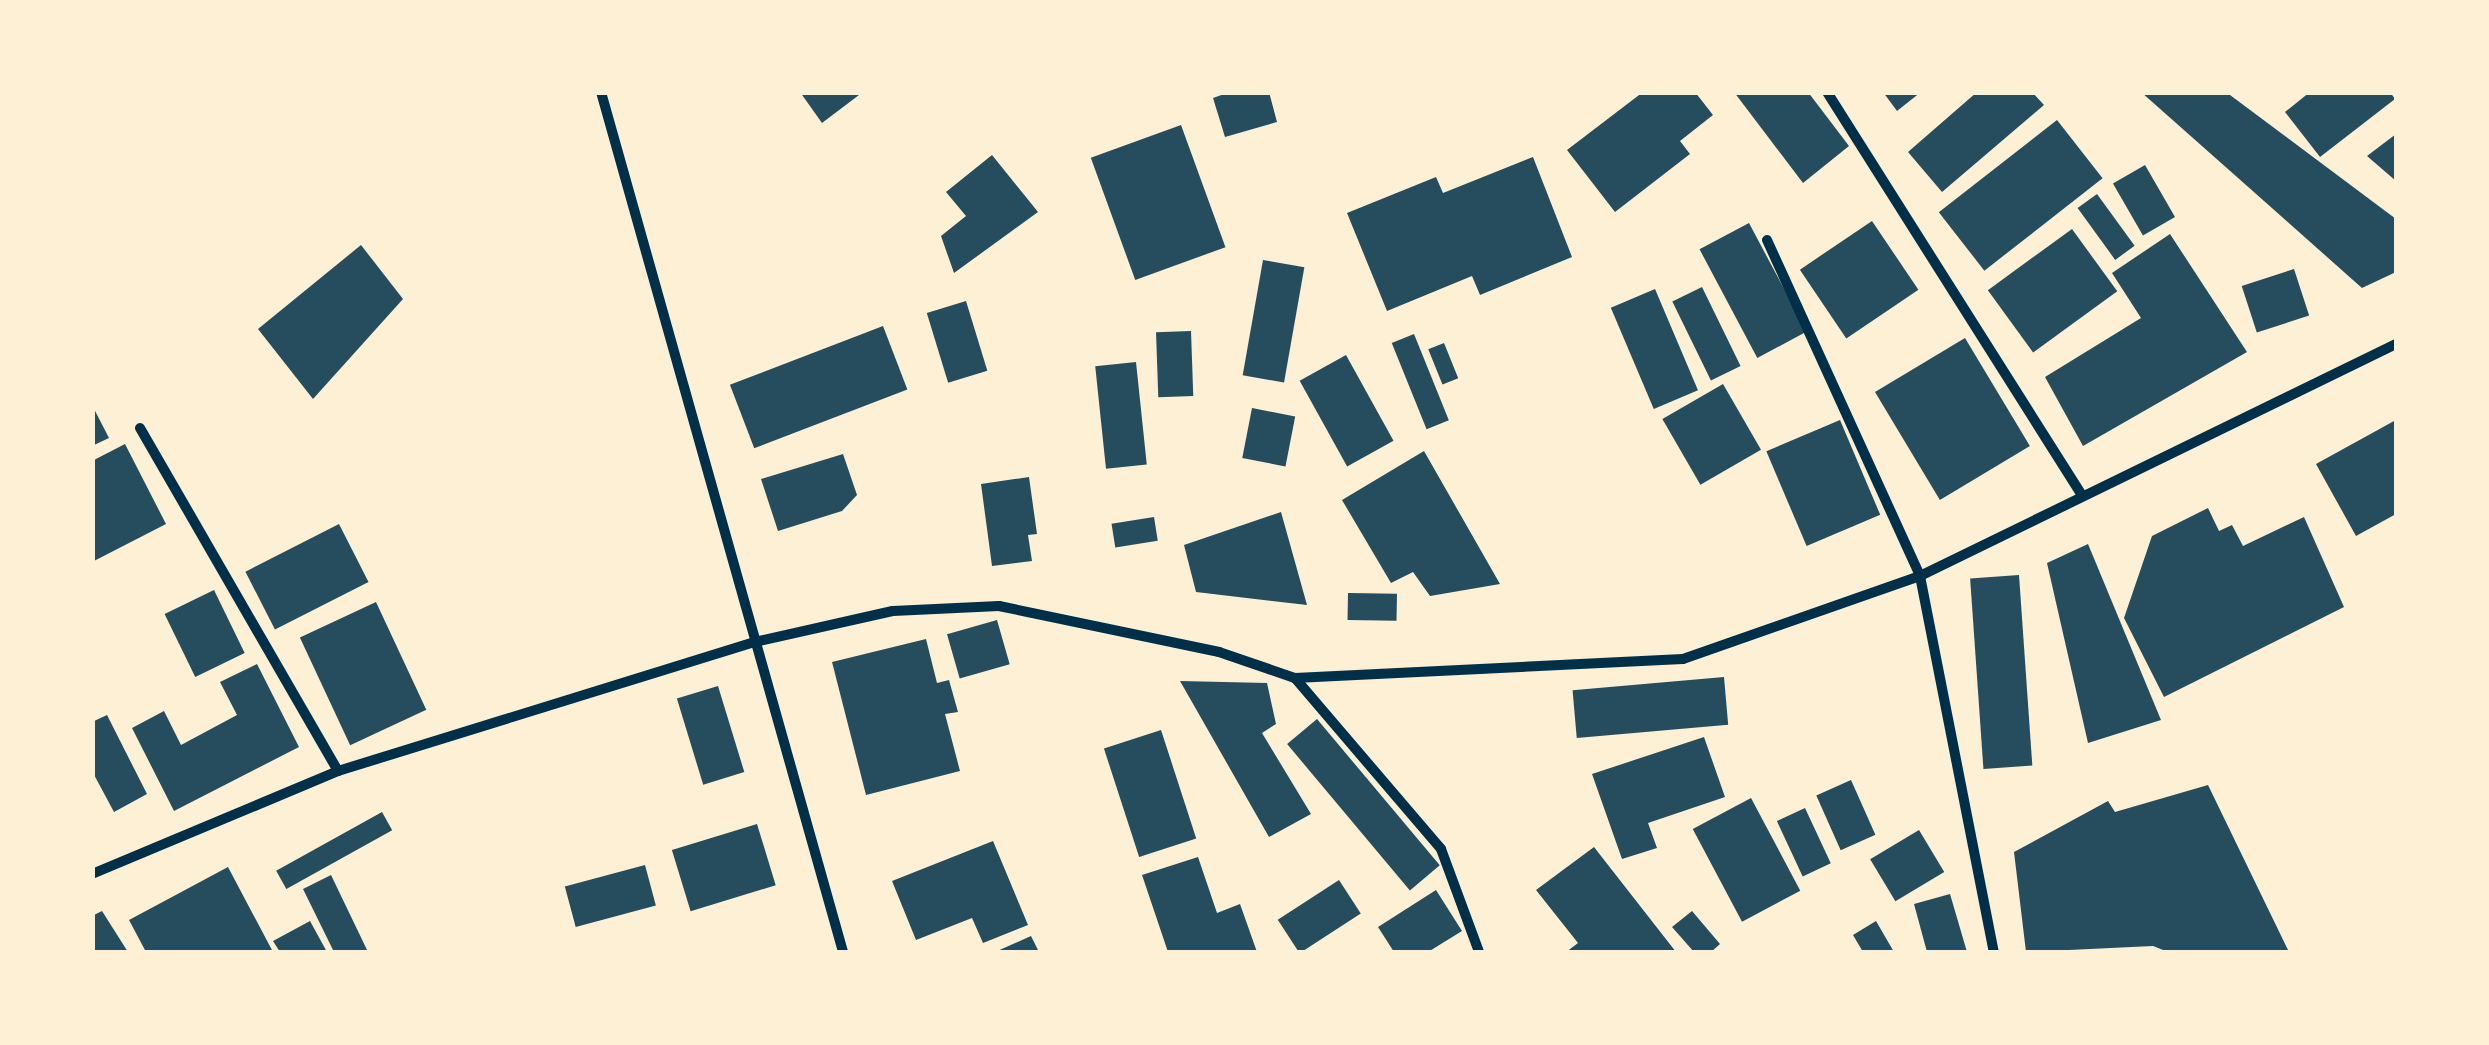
<!DOCTYPE html>
<style>
body{margin:0}
#map{position:relative;width:2489px;height:1045px;overflow:hidden;background:#fdf0d5;font-family:"IBM Plex Serif",serif}
div>[style]{position:absolute}
[style*='--x']{left:calc(var(--x)*1px);top:calc(var(--y)*1px);width:calc(var(--w)*1px);rotate:calc(var(--a)*1deg)}
.building>*{inset:0;background:#264d5e;transform-origin:0 0}
.minor>*{height:10px;margin:-5px;padding:0 5px;transform-origin:5px;border-radius:5px;background:#003049}
span{translate:-50% -50%;white-space:nowrap;text-align:center;line-height:1.15;-webkit-text-stroke:10px #fdf0d5;paint-order:stroke}
.frame{position:absolute;inset:0;border:95px solid #fdf0d5;pointer-events:none}
</style>
<div id="map">
<div class="building">
<i style="clip-path:polygon(800px 92px,863px 92px,822px 123px)"></i>
<i style="clip-path:polygon(1230px 92px,1269px 92px,1277px 122px,1225px 137px,1213px 98px)"></i>
<i style="clip-path:polygon(1643px 92px,1695px 92px,1713px 115px,1680px 141px,1690px 154px,1615px 212px,1567px 150px)"></i>
<i style="clip-path:polygon(1734px 92px,1808px 92px,1849px 146px,1803px 183px)"></i>
<i style="clip-path:polygon(1883px 92px,1921px 92px,1897px 111px)"></i>
<i style="clip-path:polygon(1977px 92px,2032px 92px,2044px 105px,1942px 192px,1908px 152px)"></i>
<i style="clip-path:polygon(2141px 92px,2226px 92px,2396px 219px,2396px 272px,2362px 288px)"></i>
<i style="clip-path:polygon(2310px 92px,2390px 92px,2395px 99px,2320px 157px,2285px 112px)"></i>
<i style="left:2057px;top:120px;width:74px;height:150px;rotate:52deg"></i>
<i style="left:1181px;top:125px;width:130px;height:96px;rotate:70deg"></i>
<i style="clip-path:polygon(2396px 134px,2396px 181px,2367px 156px)"></i>
<i style="clip-path:polygon(992px 155px,1038px 212px,954px 273px,941px 236px,966px 216px,946px 192px)"></i>
<i style="clip-path:polygon(1533px 157px,1572px 257px,1480px 295px,1472px 276px,1387px 311px,1347px 213px,1436px 177px,1443px 193px)"></i>
<i style="left:2145px;top:165px;width:60px;height:37px;rotate:60deg"></i>
<i style="left:2097px;top:194px;width:64px;height:24px;rotate:54deg"></i>
<i style="left:1872px;top:221px;width:83px;height:87px;rotate:56deg"></i>
<i style="left:1749px;top:223px;width:123px;height:56px;rotate:62deg"></i>
<i style="left:2072px;top:229px;width:77px;height:104px;rotate:54deg"></i>
<i style="clip-path:polygon(2170px 234px,2247px 352px,2083px 446px,2045px 377px,2141px 318px,2112px 273px)"></i>
<i style="clip-path:polygon(361px 245px,403px 299px,313px 399px,258px 329px)"></i>
<i style="left:1263px;top:260px;width:42px;height:117px;rotate:10deg"></i>
<i style="left:2294px;top:269px;width:49px;height:55px;rotate:72deg"></i>
<i style="left:1702px;top:287px;width:88px;height:33px;rotate:64deg"></i>
<i style="left:1655px;top:289px;width:110px;height:48px;rotate:67deg"></i>
<i style="left:966px;top:301px;width:73px;height:41px;rotate:73deg"></i>
<i style="left:883px;top:326px;width:68px;height:164px;rotate:69deg"></i>
<i style="left:1191px;top:331px;width:65px;height:35px;rotate:88deg"></i>
<i style="left:1414px;top:334px;width:93px;height:24px;rotate:68deg"></i>
<i style="left:1965px;top:338px;width:126px;height:105px;rotate:59deg"></i>
<i style="left:1444px;top:343px;width:38px;height:17px;rotate:68deg"></i>
<i style="left:1346px;top:355px;width:98px;height:53px;rotate:61deg"></i>
<i style="left:1136px;top:362px;width:103px;height:41px;rotate:84deg"></i>
<i style="left:1723px;top:384px;width:76px;height:70px;rotate:60deg"></i>
<i style="clip-path:polygon(92px 405px,109px 438px,92px 446px)"></i>
<i style="left:1252px;top:408px;width:44px;height:51px;rotate:11deg"></i>
<i style="left:1840px;top:420px;width:103px;height:80px;rotate:67deg"></i>
<i style="clip-path:polygon(2394px 421px,2396px 514px,2356px 536px,2316px 464px)"></i>
<i style="clip-path:polygon(125px 444px,166px 524px,92px 562px,92px 461px)"></i>
<i style="clip-path:polygon(1424px 451px,1500px 584px,1430px 596px,1413px 572px,1391px 583px,1342px 500px)"></i>
<i style="clip-path:polygon(843px 454px,857px 495px,842px 511px,778px 531px,761px 479px)"></i>
<i style="clip-path:polygon(1029px 477px,1037px 534px,1028px 535px,1032px 561px,992px 566px,981px 484px)"></i>
<i style="clip-path:polygon(2208px 508px,2219px 531px,2232px 525px,2243px 546px,2304px 517px,2344px 607px,2164px 697px,2124px 618px,2152px 536px)"></i>
<i style="clip-path:polygon(1281px 512px,1307px 605px,1196px 592px,1184px 545px)"></i>
<i style="left:1154px;top:517px;width:24px;height:43px;rotate:81deg"></i>
<i style="left:339px;top:524px;width:65px;height:105px;rotate:63deg"></i>
<i style="clip-path:polygon(2088px 544px,2161px 720px,2088px 743px,2047px 563px)"></i>
<i style="left:2019px;top:575px;width:191px;height:49px;rotate:86deg"></i>
<i style="left:214px;top:590px;width:70px;height:55px;rotate:64deg"></i>
<i style="left:1348px;top:593px;width:49px;height:27px;rotate:1deg"></i>
<i style="left:376px;top:602px;width:119px;height:84px;rotate:65deg"></i>
<i style="left:997px;top:620px;width:46px;height:52px;rotate:74deg"></i>
<i style="clip-path:polygon(926px 639px,937px 683px,949px 680px,958px 712px,945px 714px,960px 771px,866px 795px,832px 662px)"></i>
<i style="clip-path:polygon(257px 664px,299px 747px,174px 811px,132px 728px,164px 711px,181px 745px,237px 715px,220px 682px)"></i>
<i style="left:1724px;top:677px;width:48px;height:152px;rotate:85deg"></i>
<i style="clip-path:polygon(1180px 681px,1267px 683px,1276px 724px,1262px 733px,1311px 814px,1269px 837px)"></i>
<i style="left:718px;top:686px;width:90px;height:43px;rotate:73deg"></i>
<i style="clip-path:polygon(107px 715px,147px 794px,114px 812px,92px 771px,92px 722px)"></i>
<i style="left:1317px;top:719px;width:191px;height:39px;rotate:50deg"></i>
<i style="left:1161px;top:730px;width:114px;height:60px;rotate:72deg"></i>
<i style="clip-path:polygon(1704px 737px,1725px 797px,1648px 823px,1657px 848px,1622px 859px,1592px 774px)"></i>
<i style="left:1851px;top:780px;width:60px;height:38px;rotate:66deg"></i>
<i style="clip-path:polygon(2208px 785px,2289px 952px,2168px 952px,2153px 946px,2026px 952px,2014px 852px,2108px 801px,2115px 812px)"></i>
<i style="left:1751px;top:798px;width:105px;height:66px;rotate:62deg"></i>
<i style="left:1805px;top:808px;width:61px;height:31px;rotate:65deg"></i>
<i style="left:382px;top:812px;width:21px;height:121px;rotate:61deg"></i>
<i style="left:757px;top:824px;width:64px;height:89px;rotate:73deg"></i>
<i style="left:1919px;top:830px;width:49px;height:57px;rotate:59deg"></i>
<i style="clip-path:polygon(993px 841px,1028px 925px,983px 943px,972px 918px,916px 940px,892px 881px)"></i>
<i style="clip-path:polygon(1594px 847px,1676px 952px,1566px 952px,1578px 943px,1536px 890px)"></i>
<i style="clip-path:polygon(1198px 857px,1217px 913px,1240px 904px,1257px 952px,1168px 952px,1142px 875px)"></i>
<i style="left:645px;top:865px;width:42px;height:83px;rotate:75deg"></i>
<i style="clip-path:polygon(228px 867px,273px 952px,146px 952px,129px 920px)"></i>
<i style="clip-path:polygon(331px 875px,368px 952px,334px 952px,303px 889px)"></i>
<i style="left:1339px;top:880px;width:40px;height:73px;rotate:57deg"></i>
<i style="clip-path:polygon(1436px 890px,1462px 931px,1428px 952px,1394px 952px,1378px 927px)"></i>
<i style="clip-path:polygon(1950px 894px,1967px 952px,1927px 952px,1914px 904px)"></i>
<i style="clip-path:polygon(102px 911px,128px 952px,92px 952px,92px 916px)"></i>
<i style="clip-path:polygon(1692px 911px,1720px 944px,1711px 952px,1694px 952px,1672px 927px)"></i>
<i style="clip-path:polygon(310px 921px,327px 952px,280px 952px,273px 941px)"></i>
<i style="clip-path:polygon(1876px 921px,1894px 952px,1863px 952px,1853px 935px)"></i>
<i style="clip-path:polygon(1031px 936px,1039px 952px,995px 952px)"></i>
</div>
<div class="minor">
<i style="--x:601;--y:92;--w:893;--a:74.28"></i>
<i style="--x:1827;--y:92;--w:478;--a:57.7"></i>
<i style="--x:1767;--y:240;--w:369;--a:65.5"></i>
<i style="--x:1920;--y:576;--w:383;--a:78.9"></i>
<i style="--x:140;--y:428;--w:396;--a:60"></i>
<i style="--x:1295;--y:678;--w:225;--a:49.5"></i>
<i style="--x:1441;--y:849;--w:110;--a:69.7"></i>
<i style="--x:92;--y:874;--w:267;--a:-22.7"></i>
<i style="--x:338;--y:771;--w:436;--a:-17.2"></i>
<i style="--x:755;--y:642;--w:141;--a:-12.7"></i>
<i style="--x:893;--y:611;--w:106;--a:-2.7"></i>
<i style="--x:999;--y:606;--w:225;--a:11.8"></i>
<i style="--x:1219;--y:652;--w:80;--a:18.9"></i>
<i style="--x:1295;--y:678;--w:388;--a:-2.8"></i>
<i style="--x:1683;--y:659;--w:251;--a:-19.3"></i>
<i style="--x:1920;--y:576;--w:530;--a:-25.98"></i>
</div>
<div class="frame"></div>
</div>
